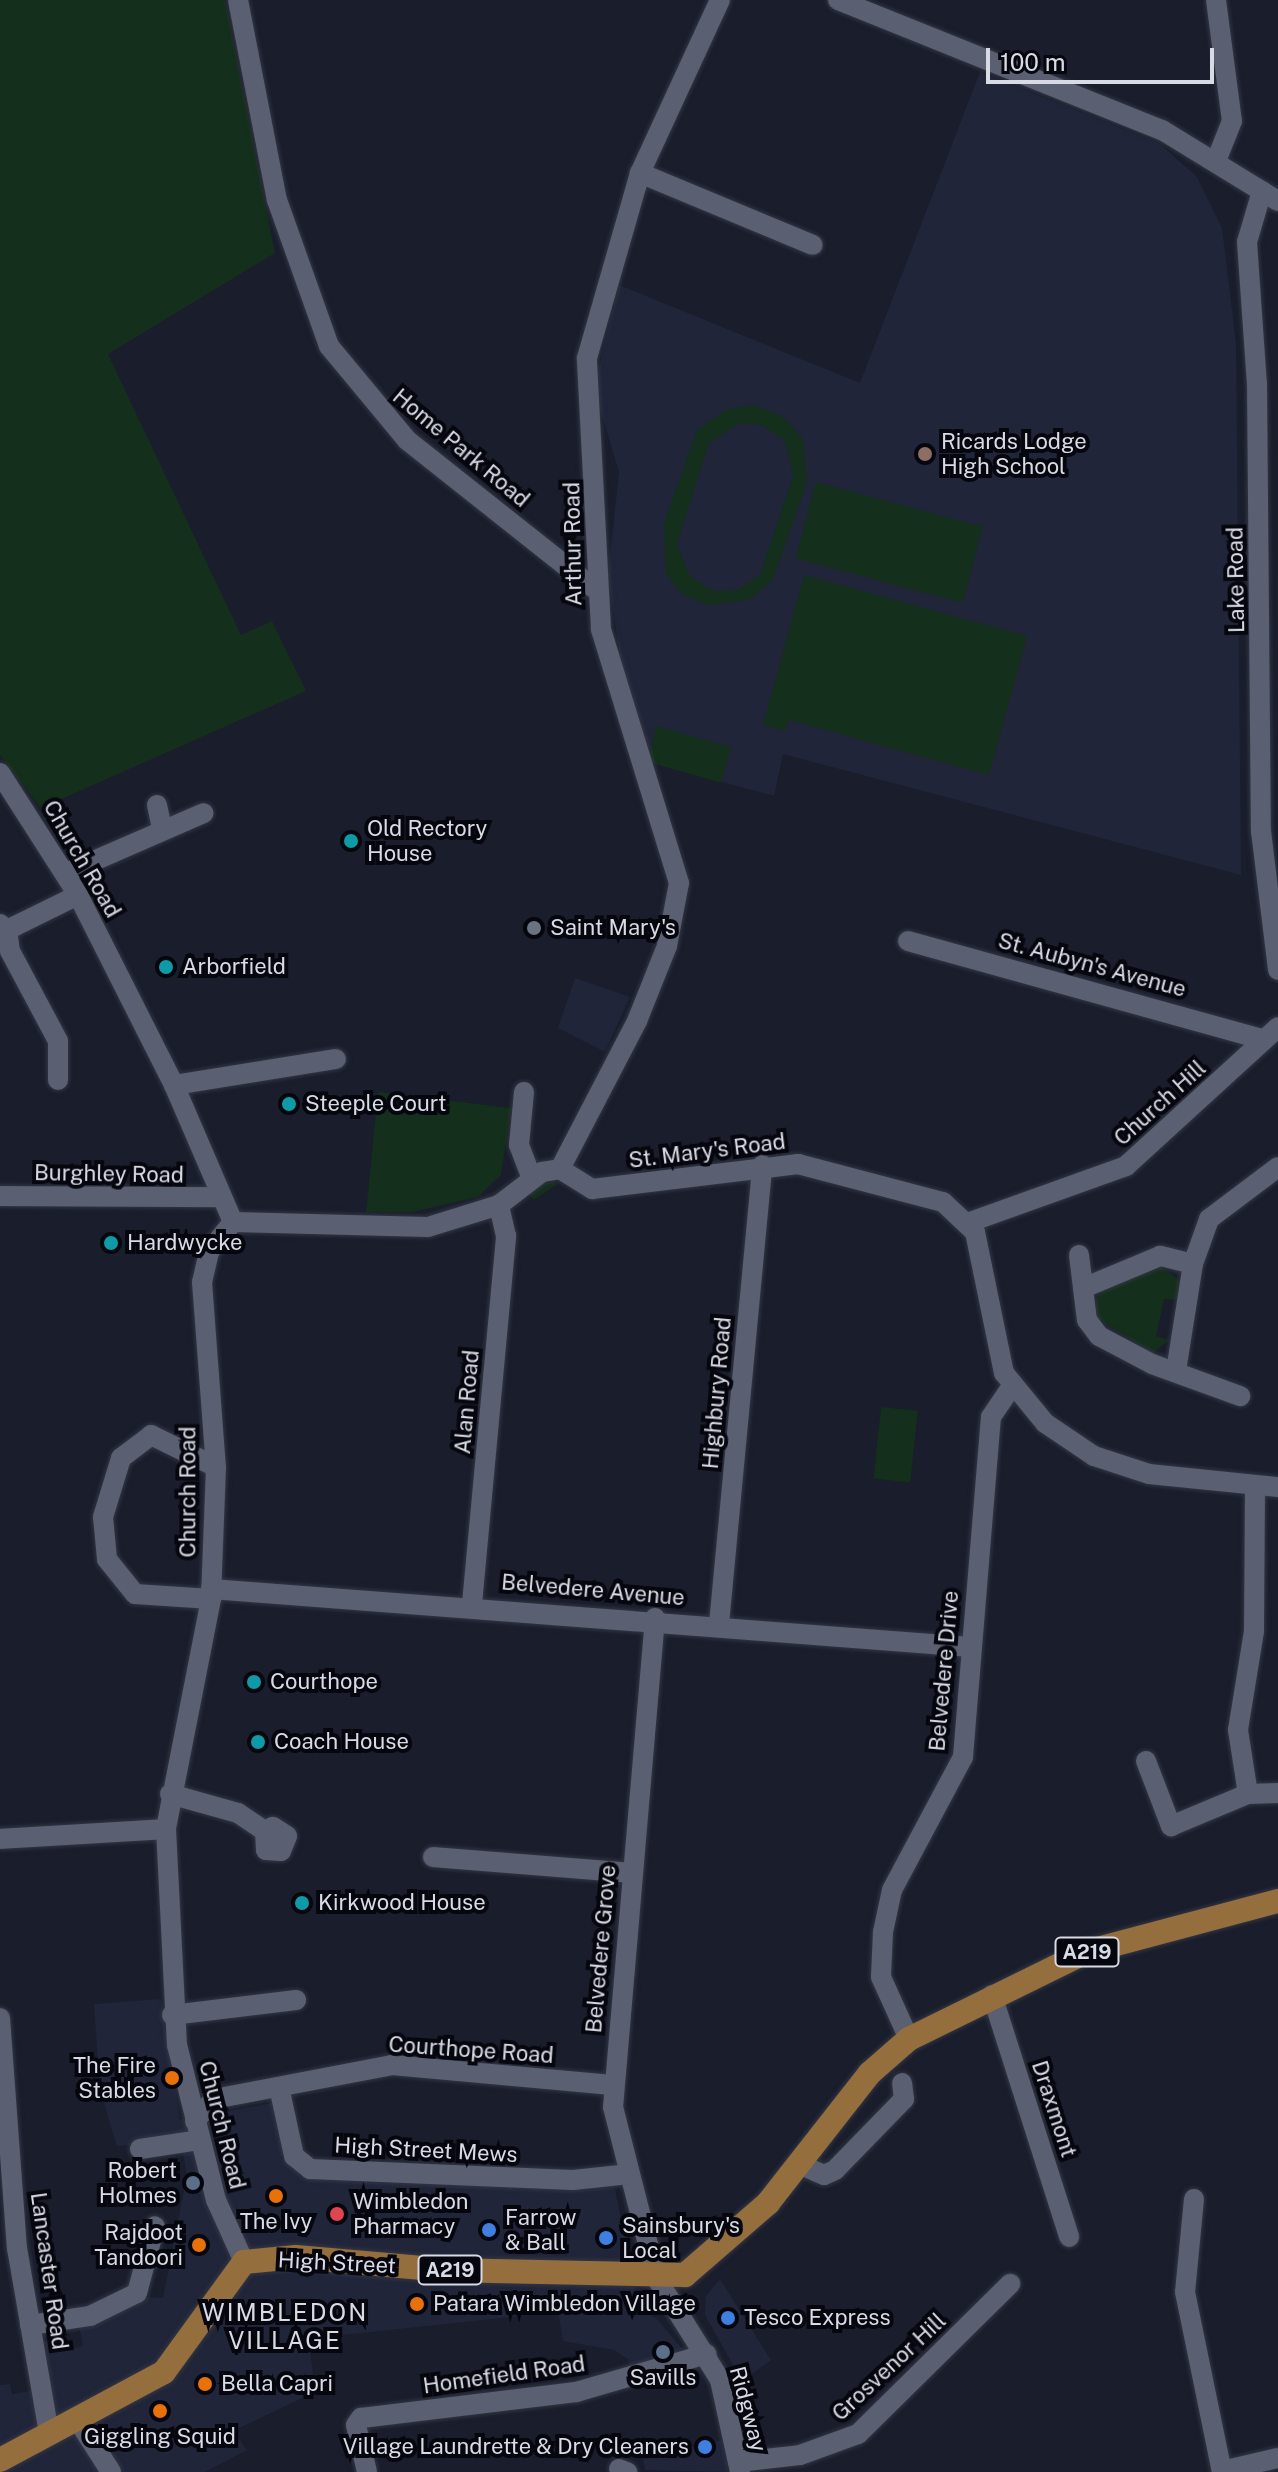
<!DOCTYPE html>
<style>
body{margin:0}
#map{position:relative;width:1278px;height:2472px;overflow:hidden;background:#191d2c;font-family:"Public Sans",sans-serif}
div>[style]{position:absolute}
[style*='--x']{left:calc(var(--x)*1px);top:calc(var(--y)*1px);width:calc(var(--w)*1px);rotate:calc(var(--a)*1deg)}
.built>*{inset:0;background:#20253a}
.green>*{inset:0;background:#142f1b;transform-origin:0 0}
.roads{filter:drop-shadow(0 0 2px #333642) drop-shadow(0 0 2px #333642)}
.minor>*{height:20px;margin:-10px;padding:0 10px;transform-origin:10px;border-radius:10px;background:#5a5f72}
.major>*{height:24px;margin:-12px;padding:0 12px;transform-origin:12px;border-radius:12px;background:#956e3d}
.dots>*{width:22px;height:22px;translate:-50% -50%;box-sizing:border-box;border:4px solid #06070e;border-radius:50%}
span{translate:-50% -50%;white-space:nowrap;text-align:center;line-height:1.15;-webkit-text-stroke:8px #06070e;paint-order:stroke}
.shield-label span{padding:2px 6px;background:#06070e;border:2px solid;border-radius:6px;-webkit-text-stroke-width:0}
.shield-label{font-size:20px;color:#d8dbe5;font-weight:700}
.poi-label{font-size:22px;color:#d8dbe5}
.left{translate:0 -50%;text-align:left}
.right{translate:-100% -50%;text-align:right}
.street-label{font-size:22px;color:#d8dbe5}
.neighbourhood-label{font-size:24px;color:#d8dbe5;letter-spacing:2px}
.scale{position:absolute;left:986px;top:48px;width:228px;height:36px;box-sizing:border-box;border:4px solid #d8dbe5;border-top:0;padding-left:10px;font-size:24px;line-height:28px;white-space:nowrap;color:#d8dbe5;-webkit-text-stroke:6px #06070e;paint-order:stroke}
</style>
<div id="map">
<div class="built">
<i style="clip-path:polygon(980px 72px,1160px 144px,1197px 177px,1222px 228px,1236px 344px,1241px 875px,783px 754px,774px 796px,652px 763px,620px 656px,608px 575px,619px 472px,594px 389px,619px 285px,860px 383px)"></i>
<i style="clip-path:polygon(575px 978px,630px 997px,605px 1052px,558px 1028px)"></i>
<i style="clip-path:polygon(161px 1999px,180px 2120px,278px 2102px,287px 2152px,280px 2158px,312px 2179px,613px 2179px,636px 2294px,628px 2306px,656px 2318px,685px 2352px,628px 2368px,629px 2360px,614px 2350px,563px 2341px,558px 2312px,333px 2336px,333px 2345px,310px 2350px,315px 2392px,233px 2431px,247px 2450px,205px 2472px,0 2472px,0 2385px,10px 2384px,12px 2394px,49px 2388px,42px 2342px,60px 2339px,62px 2351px,83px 2346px,79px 2326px,144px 2297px,163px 2298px,187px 2175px,181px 2142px,117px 2146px,100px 2090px,94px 2004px)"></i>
<i style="clip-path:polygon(720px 2279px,771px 2360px,742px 2381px,705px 2315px,706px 2296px)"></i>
<i style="clip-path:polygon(722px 2440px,728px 2472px,645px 2470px,643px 2459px)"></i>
</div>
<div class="green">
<i style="clip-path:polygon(0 0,225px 0,275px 253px,108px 354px,241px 635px,272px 621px,306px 691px,41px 808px,0 755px)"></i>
<i style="clip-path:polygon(evenodd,755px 405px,782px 416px,803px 439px,807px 482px,773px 580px,748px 600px,707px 605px,682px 594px,666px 574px,664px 523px,697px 430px,727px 409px,755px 405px,740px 423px,762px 425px,785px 441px,793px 476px,760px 575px,738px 590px,715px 591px,691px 578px,677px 544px,709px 443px,740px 423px)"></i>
<i style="left:816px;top:482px;width:173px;height:79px;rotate:15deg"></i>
<i style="clip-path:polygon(804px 575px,1027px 636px,989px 775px,789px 720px,785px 731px,763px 725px)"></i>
<i style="left:657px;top:726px;width:77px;height:37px;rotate:16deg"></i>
<i style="clip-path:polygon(378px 1092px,511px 1108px,501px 1175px,478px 1197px,413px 1212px,366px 1212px)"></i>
<i style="clip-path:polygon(540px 1184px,554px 1182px,558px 1184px,534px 1200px,529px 1194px)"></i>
<i style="clip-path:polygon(1160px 1265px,1181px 1282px,1181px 1300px,1164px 1299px,1156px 1336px,1169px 1340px,1153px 1353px,1095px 1317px,1094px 1304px,1102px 1291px)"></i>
<i style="left:881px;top:1407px;width:37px;height:72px;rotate:6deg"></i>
</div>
<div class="roads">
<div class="minor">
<i style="--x:238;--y:0;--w:204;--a:79"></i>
<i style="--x:277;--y:200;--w:155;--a:70.4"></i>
<i style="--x:329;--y:346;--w:122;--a:50.3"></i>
<i style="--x:407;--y:440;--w:238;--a:38.4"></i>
<i style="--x:838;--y:0;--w:349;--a:21.9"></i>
<i style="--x:1162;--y:130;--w:136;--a:31.5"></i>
<i style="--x:1216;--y:0;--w:122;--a:82.5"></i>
<i style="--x:1232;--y:121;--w:43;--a:111.8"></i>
<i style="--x:640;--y:173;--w:187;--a:22.6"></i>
<i style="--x:1262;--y:191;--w:53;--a:106.4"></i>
<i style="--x:1247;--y:242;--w:142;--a:86"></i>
<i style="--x:1257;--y:384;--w:447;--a:89.5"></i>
<i style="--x:1261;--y:831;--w:140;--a:83"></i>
<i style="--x:0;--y:773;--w:145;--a:57.4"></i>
<i style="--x:78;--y:895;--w:213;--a:63.2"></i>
<i style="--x:174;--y:1085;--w:149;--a:66.7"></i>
<i style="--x:157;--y:805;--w:24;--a:78"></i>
<i style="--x:66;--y:873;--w:150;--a:-23.5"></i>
<i style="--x:0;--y:924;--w:9;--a:41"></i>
<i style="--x:7;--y:930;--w:79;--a:-26.2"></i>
<i style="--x:7;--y:930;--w:21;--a:82"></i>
<i style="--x:10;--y:951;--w:102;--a:61.9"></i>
<i style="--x:58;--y:1041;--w:39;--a:90"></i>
<i style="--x:908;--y:941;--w:367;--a:15.5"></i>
<i style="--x:174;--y:1085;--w:164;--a:-9.1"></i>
<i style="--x:524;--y:1092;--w:53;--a:95.4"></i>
<i style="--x:519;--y:1145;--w:36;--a:69"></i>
<i style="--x:560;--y:1169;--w:167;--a:-62.5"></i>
<i style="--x:637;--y:1021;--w:81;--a:-68.2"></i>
<i style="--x:667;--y:946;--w:64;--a:-79.2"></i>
<i style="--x:679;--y:883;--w:266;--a:-107.1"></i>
<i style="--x:601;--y:629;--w:271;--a:-93"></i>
<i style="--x:587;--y:358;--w:192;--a:-74"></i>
<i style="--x:640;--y:173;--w:191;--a:-65.2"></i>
<i style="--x:560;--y:1169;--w:38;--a:32"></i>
<i style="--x:592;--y:1189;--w:208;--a:-6.9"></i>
<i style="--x:798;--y:1164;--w:150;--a:14.7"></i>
<i style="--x:943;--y:1202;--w:44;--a:43.2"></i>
<i style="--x:975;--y:1232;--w:144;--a:78.4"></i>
<i style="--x:1004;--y:1373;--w:65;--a:50.6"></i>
<i style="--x:1045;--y:1423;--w:59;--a:34"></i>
<i style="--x:1094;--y:1456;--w:58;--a:18.1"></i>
<i style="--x:1149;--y:1474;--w:130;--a:5.8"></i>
<i style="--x:0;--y:1196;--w:218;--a:0.3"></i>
<i style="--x:233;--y:1222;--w:38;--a:129"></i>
<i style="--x:209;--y:1252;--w:31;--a:103"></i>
<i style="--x:202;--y:1282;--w:186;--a:85.7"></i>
<i style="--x:216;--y:1467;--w:132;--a:92.2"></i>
<i style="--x:211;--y:1599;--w:234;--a:101.1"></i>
<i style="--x:166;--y:1829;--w:216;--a:87.1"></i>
<i style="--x:177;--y:2045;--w:160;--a:75.9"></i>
<i style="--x:216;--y:2200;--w:68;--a:65.7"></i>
<i style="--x:233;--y:1222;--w:195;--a:1.5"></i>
<i style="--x:428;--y:1227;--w:74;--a:-17.2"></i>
<i style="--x:499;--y:1205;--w:54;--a:-37.5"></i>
<i style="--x:542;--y:1172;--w:18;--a:-9"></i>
<i style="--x:970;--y:1222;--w:166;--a:-19.7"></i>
<i style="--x:1126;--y:1166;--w:206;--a:-42.4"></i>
<i style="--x:1079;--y:1255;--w:33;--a:83"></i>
<i style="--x:1193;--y:1264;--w:48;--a:-70.4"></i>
<i style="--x:1209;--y:1219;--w:86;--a:-37"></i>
<i style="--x:1176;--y:1371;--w:108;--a:-81"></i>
<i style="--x:1193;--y:1264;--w:34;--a:-166"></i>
<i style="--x:1160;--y:1256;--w:83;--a:157.4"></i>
<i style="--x:1083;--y:1288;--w:32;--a:83"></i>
<i style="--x:1087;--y:1320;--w:20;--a:53"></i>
<i style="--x:1099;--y:1336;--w:60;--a:27.8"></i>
<i style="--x:1152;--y:1364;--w:94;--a:20"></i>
<i style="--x:211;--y:1589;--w:762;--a:4.36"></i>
<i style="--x:211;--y:1599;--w:76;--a:-176.2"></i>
<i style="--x:135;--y:1594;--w:45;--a:-128.7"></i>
<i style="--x:107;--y:1559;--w:42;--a:-95.4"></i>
<i style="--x:103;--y:1517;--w:62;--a:-73"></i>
<i style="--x:121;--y:1458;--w:38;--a:-37"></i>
<i style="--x:151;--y:1435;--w:72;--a:26.2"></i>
<i style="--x:472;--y:1604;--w:370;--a:-84.7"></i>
<i style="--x:506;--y:1236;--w:32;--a:-103"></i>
<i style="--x:655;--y:1618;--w:491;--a:94.9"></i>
<i style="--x:613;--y:2107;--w:178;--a:75.7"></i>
<i style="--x:657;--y:2279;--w:119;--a:58"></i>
<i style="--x:720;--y:2380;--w:94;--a:77.7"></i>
<i style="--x:719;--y:1624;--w:461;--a:-84.6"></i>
<i style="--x:1146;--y:1761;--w:70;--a:69"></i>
<i style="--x:1171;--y:1826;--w:83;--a:-22.6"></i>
<i style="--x:1248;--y:1794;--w:30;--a:-2"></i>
<i style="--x:170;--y:1794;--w:71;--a:15.6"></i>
<i style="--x:238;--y:1813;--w:32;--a:34"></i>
<i style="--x:265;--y:1831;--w:19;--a:87"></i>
<i style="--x:266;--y:1850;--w:15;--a:4"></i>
<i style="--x:281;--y:1851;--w:16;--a:-68"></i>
<i style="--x:287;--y:1836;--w:17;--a:-147"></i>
<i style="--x:273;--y:1827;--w:9;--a:153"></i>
<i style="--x:1248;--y:1794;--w:65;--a:-98.9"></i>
<i style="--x:1238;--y:1730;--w:100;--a:-80.8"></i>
<i style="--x:1254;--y:1631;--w:146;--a:-89.6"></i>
<i style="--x:0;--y:1839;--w:166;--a:-3.4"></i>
<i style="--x:433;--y:1857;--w:200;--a:4.6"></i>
<i style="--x:992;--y:1995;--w:254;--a:72.3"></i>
<i style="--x:172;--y:2015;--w:125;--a:-6.9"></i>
<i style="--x:0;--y:2018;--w:231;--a:85.8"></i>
<i style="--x:17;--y:2248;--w:189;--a:80.2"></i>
<i style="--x:909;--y:2039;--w:68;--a:-114.3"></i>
<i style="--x:881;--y:1977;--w:45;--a:-87.5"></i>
<i style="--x:883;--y:1932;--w:43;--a:-77.9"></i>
<i style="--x:892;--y:1890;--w:151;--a:-61.9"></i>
<i style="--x:963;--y:1757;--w:341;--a:-85.3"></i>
<i style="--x:991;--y:1417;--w:37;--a:-56"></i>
<i style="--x:279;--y:2087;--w:71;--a:77.7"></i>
<i style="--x:294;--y:2156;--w:21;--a:39"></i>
<i style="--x:310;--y:2169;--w:263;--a:2.4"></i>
<i style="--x:573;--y:2180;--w:57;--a:-6"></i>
<i style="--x:195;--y:2121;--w:29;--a:-49"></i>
<i style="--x:214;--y:2099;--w:181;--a:-10.8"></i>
<i style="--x:392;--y:2065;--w:221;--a:5.2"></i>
<i style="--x:140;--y:2149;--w:61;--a:-8.5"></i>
<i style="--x:799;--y:2164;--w:27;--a:24"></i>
<i style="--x:824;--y:2175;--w:12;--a:-24"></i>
<i style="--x:835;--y:2170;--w:99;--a:-45.8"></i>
<i style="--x:904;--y:2099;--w:16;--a:-97"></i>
<i style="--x:1194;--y:2199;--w:93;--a:95.5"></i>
<i style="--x:1185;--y:2292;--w:184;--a:78.4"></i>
<i style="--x:30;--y:2325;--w:61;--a:-8.5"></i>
<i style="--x:90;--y:2316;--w:52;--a:-26.1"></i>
<i style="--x:137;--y:2293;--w:69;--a:-75"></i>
<i style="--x:77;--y:2419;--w:63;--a:57.3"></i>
<i style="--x:738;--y:2462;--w:62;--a:-6.4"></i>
<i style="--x:800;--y:2455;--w:62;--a:-19.9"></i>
<i style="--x:858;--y:2434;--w:214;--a:-44.6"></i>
<i style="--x:619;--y:2469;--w:9;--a:21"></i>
<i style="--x:1222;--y:2471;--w:57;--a:-13.1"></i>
<i style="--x:367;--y:2472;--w:48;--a:-103.2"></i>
<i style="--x:356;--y:2425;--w:9;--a:-54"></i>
<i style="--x:361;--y:2418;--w:217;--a:-6.9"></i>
<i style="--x:576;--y:2392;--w:136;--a:-16.2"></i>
</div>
<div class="major">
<i style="--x:0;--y:2460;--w:186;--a:-28.2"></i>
<i style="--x:164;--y:2372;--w:136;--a:-54"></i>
<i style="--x:244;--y:2262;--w:52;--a:-5.5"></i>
<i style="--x:296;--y:2257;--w:150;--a:5"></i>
<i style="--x:445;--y:2270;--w:240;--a:1.2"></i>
<i style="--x:685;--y:2275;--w:110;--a:-40.9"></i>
<i style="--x:768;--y:2203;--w:165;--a:-51.9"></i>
<i style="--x:870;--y:2073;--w:52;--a:-41.1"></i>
<i style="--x:909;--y:2039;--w:197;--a:-26.2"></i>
<i style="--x:1086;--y:1952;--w:199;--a:-14.9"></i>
</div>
</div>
<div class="dots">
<i style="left:925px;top:454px;background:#8d6e63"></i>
<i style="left:351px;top:841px;background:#0f9aa8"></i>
<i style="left:534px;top:928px;background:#6b7280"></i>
<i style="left:166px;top:967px;background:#0f9aa8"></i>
<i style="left:289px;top:1104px;background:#0f9aa8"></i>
<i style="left:111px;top:1243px;background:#0f9aa8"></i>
<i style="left:254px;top:1682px;background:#0f9aa8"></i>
<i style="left:258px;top:1742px;background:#0f9aa8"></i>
<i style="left:302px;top:1903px;background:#0f9aa8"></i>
<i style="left:172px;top:2078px;background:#e8710a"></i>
<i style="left:193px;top:2183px;background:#5c6f8a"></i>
<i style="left:276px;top:2196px;background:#e8710a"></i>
<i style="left:337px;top:2214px;background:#e0444e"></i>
<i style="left:489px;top:2230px;background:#3f7fe0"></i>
<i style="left:606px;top:2238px;background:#3f7fe0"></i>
<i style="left:199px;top:2245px;background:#e8710a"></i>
<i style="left:417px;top:2304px;background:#e8710a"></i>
<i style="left:728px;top:2318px;background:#3f7fe0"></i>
<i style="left:663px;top:2352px;background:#5c6f8a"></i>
<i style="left:205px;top:2384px;background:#e8710a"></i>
<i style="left:160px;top:2411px;background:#e8710a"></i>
<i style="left:705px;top:2447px;background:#3f7fe0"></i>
</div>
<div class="shield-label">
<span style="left:1087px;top:1952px">A219</span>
<span style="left:450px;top:2270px">A219</span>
</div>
<div class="poi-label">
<span class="left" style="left:941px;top:454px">Ricards Lodge<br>High School</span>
<span class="left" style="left:367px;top:841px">Old Rectory<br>House</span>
<span class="left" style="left:550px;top:928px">Saint Mary's</span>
<span class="left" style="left:182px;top:967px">Arborfield</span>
<span class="left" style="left:305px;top:1104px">Steeple Court</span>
<span class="left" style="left:127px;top:1243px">Hardwycke</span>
<span class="left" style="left:270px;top:1682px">Courthope</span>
<span class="left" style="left:274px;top:1742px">Coach House</span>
<span class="left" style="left:318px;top:1903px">Kirkwood House</span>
<span class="right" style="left:156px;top:2078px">The Fire<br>Stables</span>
<span class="right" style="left:177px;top:2183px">Robert<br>Holmes</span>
<span class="left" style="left:353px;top:2214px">Wimbledon<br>Pharmacy</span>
<span class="left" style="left:505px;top:2230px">Farrow<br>&amp; Ball</span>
<span style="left:276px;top:2222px">The Ivy</span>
<span class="left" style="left:622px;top:2238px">Sainsbury's<br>Local</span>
<span class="right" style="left:183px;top:2245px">Rajdoot<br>Tandoori</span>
<span class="left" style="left:433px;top:2304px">Patara Wimbledon Village</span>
<span class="left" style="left:744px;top:2318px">Tesco Express</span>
<span style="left:663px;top:2378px">Savills</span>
<span class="left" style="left:221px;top:2384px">Bella Capri</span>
<span style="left:160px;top:2437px">Giggling Squid</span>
<span class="right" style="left:689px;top:2447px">Village Laundrette &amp; Dry Cleaners</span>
</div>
<div class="street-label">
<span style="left:461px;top:448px;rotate:40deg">Home Park Road</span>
<span style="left:573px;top:544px;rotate:-91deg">Arthur Road</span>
<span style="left:1236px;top:580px;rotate:-91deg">Lake Road</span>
<span style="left:82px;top:859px;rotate:60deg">Church Road</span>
<span style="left:1092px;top:965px;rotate:15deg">St. Aubyn's Avenue</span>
<span style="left:1160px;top:1103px;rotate:-42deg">Church Hill</span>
<span style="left:707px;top:1151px;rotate:-7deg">St. Mary's Road</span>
<span style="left:109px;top:1174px;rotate:1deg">Burghley Road</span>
<span style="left:717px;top:1393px;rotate:-85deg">Highbury Road</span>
<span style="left:467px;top:1402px;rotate:-85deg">Alan Road</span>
<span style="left:188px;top:1492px;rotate:-90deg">Church Road</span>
<span style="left:593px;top:1590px;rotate:5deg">Belvedere Avenue</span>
<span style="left:944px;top:1671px;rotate:-85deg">Belvedere Drive</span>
<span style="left:601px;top:1949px;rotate:-85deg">Belvedere Grove</span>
<span style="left:471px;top:2050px;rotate:4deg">Courthope Road</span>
<span style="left:1054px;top:2109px;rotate:72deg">Draxmont</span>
<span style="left:222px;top:2125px;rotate:76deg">Church Road</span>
<span style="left:426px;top:2150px;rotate:3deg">High Street Mews</span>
<span style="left:337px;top:2263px;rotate:3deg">High Street</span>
<span style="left:49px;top:2271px;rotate:82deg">Lancaster Road</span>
<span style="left:889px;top:2367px;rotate:-43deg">Grosvenor Hill</span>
<span style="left:504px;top:2375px;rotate:-8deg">Homefield Road</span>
<span style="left:748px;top:2409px;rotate:75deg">Ridgway</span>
</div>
<div class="neighbourhood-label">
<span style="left:285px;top:2327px">WIMBLEDON<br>VILLAGE</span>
</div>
<div class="scale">100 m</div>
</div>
